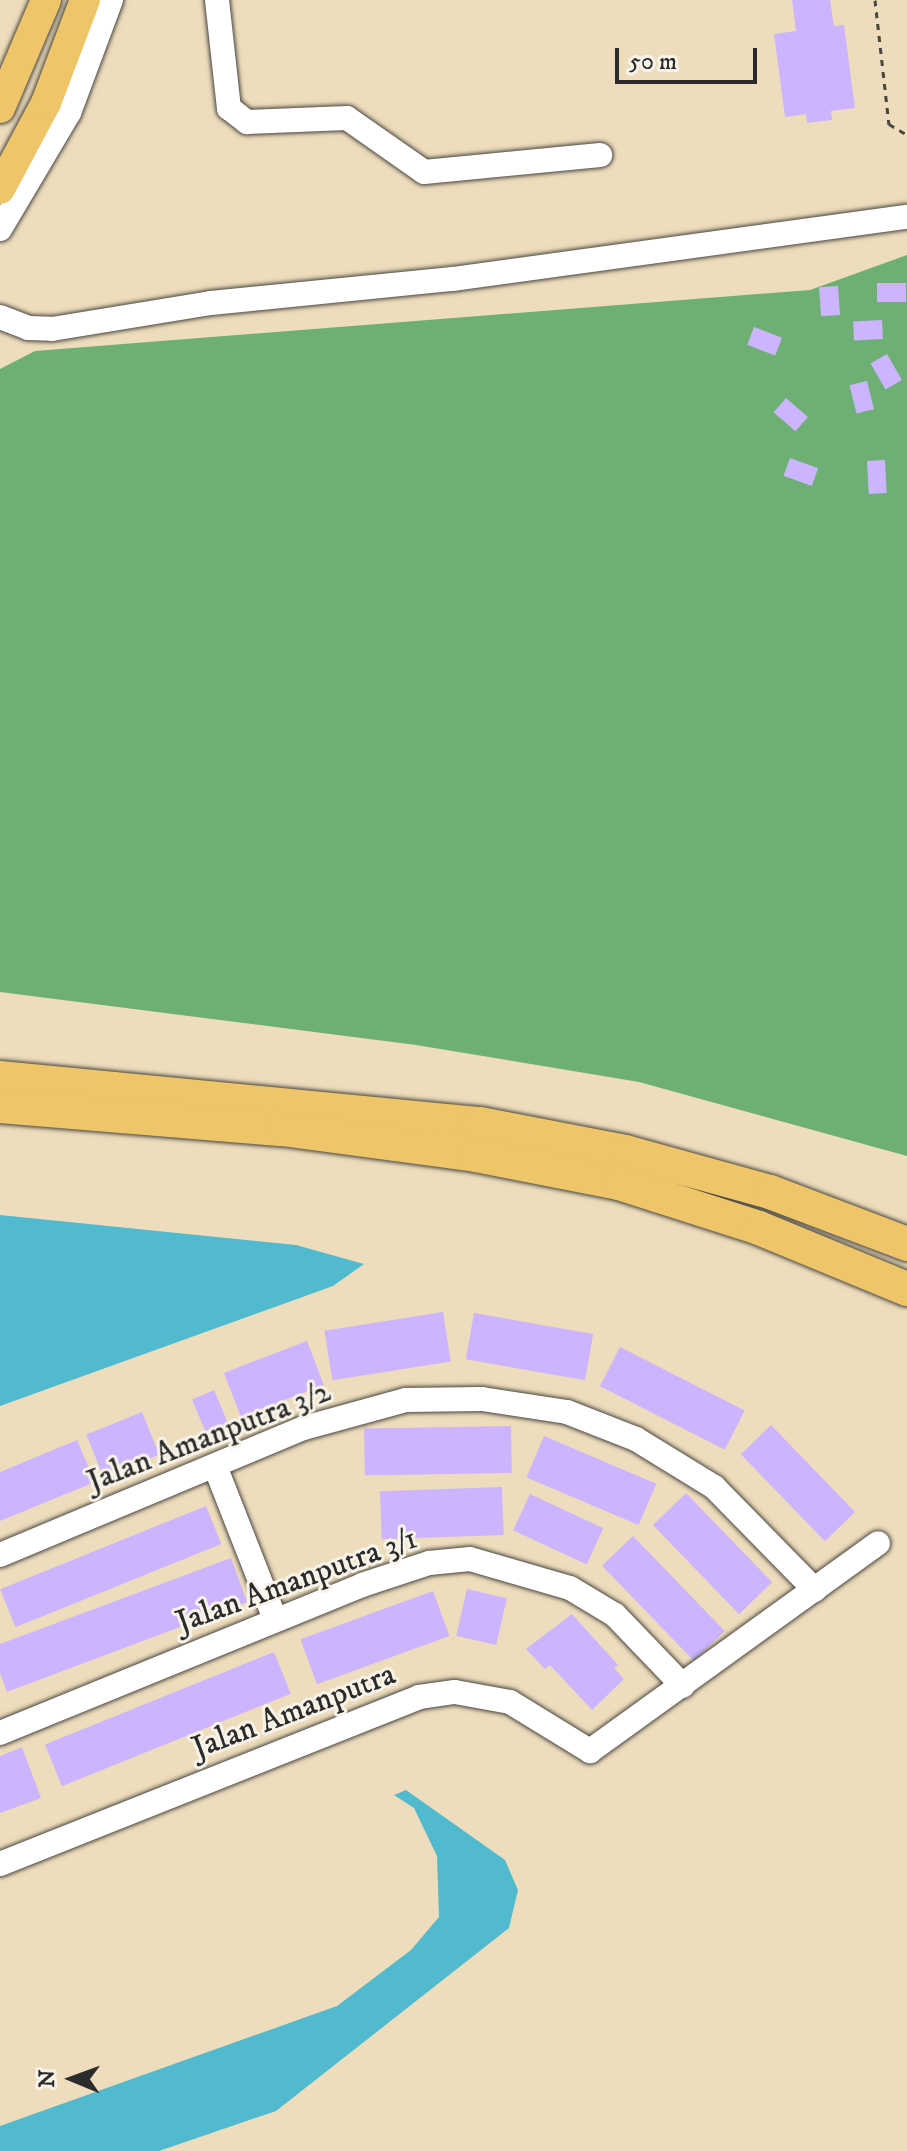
<!DOCTYPE html>
<style>
body{margin:0}
#map{position:relative;width:907px;height:2151px;overflow:hidden;background:#eeddbc;font-family:"IM FELL DW Pica",serif}
div>[style]{position:absolute}
[style*='--x']{left:calc(var(--x)*1px);top:calc(var(--y)*1px);width:calc(var(--w)*1px);rotate:calc(var(--a)*1deg)}
.forest>*{inset:0;background:#6eb074}
.water>*{inset:0;background:#51bace}
.building>*{inset:0;background:#ccb4fe;transform-origin:0 0}
.path>*{height:3px;margin-top:-1.5px;transform-origin:0;background:repeating-linear-gradient(90deg,#484641 0 6px,transparent 0 12px)}
.roads{filter:drop-shadow(0 0 2px #484641) drop-shadow(0 0 2px #484641)}
.minor>*{height:24px;margin:-12px;padding:0 12px;transform-origin:12px;border-radius:12px;background:#fff}
.major>*{height:30px;margin:-15px;padding:0 15px;transform-origin:15px;border-radius:15px;background:#eec569}
.highway>*{height:34px;margin:-17px;padding:0 17px;transform-origin:17px;border-radius:17px;background:#eec569}
span{translate:-50% -50%;white-space:nowrap;text-align:center;line-height:1.15;-webkit-text-stroke:6px #f7f3e8;paint-order:stroke}
.street-label{font-size:32px;color:#2b2b2b}
.north{position:absolute;left:32px;top:2039px;width:80px;height:80px;-webkit-text-stroke:6px #f7f3e8;paint-order:stroke;rotate:271deg;font-size:22px;font-weight:700;line-height:32px;text-align:center;color:#2b2b2b}
.north::after{content:'';display:block;margin:auto;width:28px;height:36px;background:#2b2b2b;clip-path:polygon(50% 0,100% 100%,50% 72%,0 100%)}
.scale{position:absolute;left:615px;top:48px;width:142px;height:36px;box-sizing:border-box;border:4px solid #2b2b2b;border-top:0;padding-left:10px;font-size:24px;line-height:28px;white-space:nowrap;color:#2b2b2b;-webkit-text-stroke:6px #f7f3e8;paint-order:stroke}
</style>
<div id="map">
<div class="forest">
<i style="clip-path:polygon(907px 255px,907px 1156px,639px 1082px,416px 1045px,0 992px,0 369px,35px 351px,810px 290px)"></i>
</div>
<div class="water">
<i style="clip-path:polygon(0 1215px,296px 1245px,364px 1264px,333px 1286px,0 1406px)"></i>
<i style="clip-path:polygon(406px 1790px,505px 1860px,518px 1890px,509px 1928px,276px 2111px,159px 2151px,0 2151px,0 2126px,337px 2006px,411px 1950px,439px 1917px,437px 1856px,414px 1808px,394px 1795px)"></i>
</div>
<div class="building">
<i style="clip-path:polygon(792px 0,830px 0,834px 26px,844px 25px,855px 108px,831px 111px,832px 120px,807px 123px,806px 114px,785px 117px,774px 34px,796px 31px)"></i>
<i style="left:877px;top:283px;width:29px;height:19px"></i>
<i style="left:838px;top:286px;width:29px;height:19px;rotate:86deg"></i>
<i style="left:882px;top:320px;width:19px;height:29px;rotate:87deg"></i>
<i style="left:754px;top:327px;width:30px;height:19px;rotate:21deg"></i>
<i style="left:887px;top:354px;width:30px;height:19px;rotate:60deg"></i>
<i style="left:867px;top:381px;width:29px;height:18px;rotate:76deg"></i>
<i style="left:786px;top:398px;width:29px;height:19px;rotate:41deg"></i>
<i style="left:790px;top:458px;width:30px;height:19px;rotate:20deg"></i>
<i style="left:885px;top:460px;width:33px;height:18px;rotate:87deg"></i>
<i style="left:443px;top:1312px;width:50px;height:120px;rotate:81deg"></i>
<i style="left:474px;top:1313px;width:121px;height:47px;rotate:10deg"></i>
<i style="left:307px;top:1341px;width:47px;height:89px;rotate:69deg"></i>
<i style="left:620px;top:1347px;width:140px;height:44px;rotate:27deg"></i>
<i style="left:214px;top:1390px;width:39px;height:24px;rotate:67deg"></i>
<i style="left:142px;top:1412px;width:46px;height:60px;rotate:68deg"></i>
<i style="left:771px;top:1425px;width:121px;height:42px;rotate:46deg"></i>
<i style="left:511px;top:1426px;width:47px;height:147px;rotate:89deg"></i>
<i style="left:544px;top:1436px;width:122px;height:45px;rotate:23deg"></i>
<i style="clip-path:polygon(77px 1440px,95px 1482px,0 1521px,0 1472px)"></i>
<i style="left:502px;top:1487px;width:48px;height:122px;rotate:88deg"></i>
<i style="left:686px;top:1493px;width:124px;height:46px;rotate:46deg"></i>
<i style="left:530px;top:1494px;width:81px;height:40px;rotate:25deg"></i>
<i style="left:206px;top:1506px;width:41px;height:222px;rotate:68deg"></i>
<i style="left:633px;top:1536px;width:132px;height:43px;rotate:46deg"></i>
<i style="clip-path:polygon(231px 1558px,247px 1602px,7px 1692px,0 1673px,0 1644px)"></i>
<i style="left:467px;top:1589px;width:41px;height:48px;rotate:13deg"></i>
<i style="left:433px;top:1591px;width:48px;height:141px;rotate:70deg"></i>
<i style="clip-path:polygon(572px 1614px,618px 1665px,614px 1668px,624px 1679px,592px 1710px,550px 1665px,545px 1669px,526px 1649px)"></i>
<i style="left:274px;top:1652px;width:45px;height:247px;rotate:68deg"></i>
<i style="clip-path:polygon(22px 1747px,41px 1798px,0 1813px,0 1756px)"></i>
</div>
<div class="path">
<i style="--x:875;--y:0;--w:125;--a:83.6"></i>
<i style="--x:889;--y:124;--w:21;--a:31"></i>
</div>
<div class="roads">
<div class="minor">
<i style="--x:217;--y:0;--w:109;--a:83.7"></i>
<i style="--x:229;--y:108;--w:23;--a:38"></i>
<i style="--x:247;--y:122;--w:100;--a:-2.3"></i>
<i style="--x:347;--y:118;--w:94;--a:35"></i>
<i style="--x:424;--y:172;--w:177;--a:-5.5"></i>
<i style="--x:0;--y:229;--w:135;--a:-59.3"></i>
<i style="--x:69;--y:113;--w:121;--a:-69.6"></i>
<i style="--x:0;--y:317;--w:30;--a:21"></i>
<i style="--x:28;--y:328;--w:24;--a:2"></i>
<i style="--x:52;--y:329;--w:161;--a:-9.3"></i>
<i style="--x:211;--y:303;--w:243;--a:-5.7"></i>
<i style="--x:453;--y:279;--w:458;--a:-7.8"></i>
<i style="--x:215;--y:1466;--w:164;--a:68.6"></i>
<i style="--x:0;--y:1555;--w:329;--a:-22.7"></i>
<i style="--x:304;--y:1428;--w:106;--a:-15.4"></i>
<i style="--x:406;--y:1400;--w:76;--a:-0.8"></i>
<i style="--x:482;--y:1399;--w:86;--a:8.7"></i>
<i style="--x:567;--y:1412;--w:74;--a:21.4"></i>
<i style="--x:636;--y:1439;--w:92;--a:31.6"></i>
<i style="--x:714;--y:1487;--w:144;--a:45.6"></i>
<i style="--x:0;--y:1733;--w:391;--a:-22.2"></i>
<i style="--x:362;--y:1585;--w:71;--a:-18.2"></i>
<i style="--x:429;--y:1563;--w:41;--a:-5.6"></i>
<i style="--x:470;--y:1559;--w:104;--a:16.2"></i>
<i style="--x:570;--y:1588;--w:52;--a:31"></i>
<i style="--x:615;--y:1615;--w:98;--a:46.2"></i>
<i style="--x:0;--y:1864;--w:451;--a:-21.7"></i>
<i style="--x:419;--y:1697;--w:36;--a:-8"></i>
<i style="--x:455;--y:1692;--w:56;--a:10.3"></i>
<i style="--x:510;--y:1702;--w:94;--a:31.5"></i>
<i style="--x:590;--y:1751;--w:355;--a:-35.8"></i>
</div>
<div class="major">
<i style="--x:0;--y:108;--w:117;--a:-66.9"></i>
<i style="--x:0;--y:189;--w:98;--a:-61.9"></i>
<i style="--x:46;--y:103;--w:110;--a:-69.3"></i>
</div>
<div class="highway">
<i style="--x:0;--y:1078;--w:482;--a:5.5"></i>
<i style="--x:480;--y:1124;--w:148;--a:10.9"></i>
<i style="--x:625;--y:1152;--w:150;--a:15.4"></i>
<i style="--x:770;--y:1192;--w:147;--a:20.8"></i>
<i style="--x:0;--y:1106;--w:283;--a:4.7"></i>
<i style="--x:282;--y:1129;--w:196;--a:7.6"></i>
<i style="--x:476;--y:1155;--w:146;--a:11.1"></i>
<i style="--x:619;--y:1183;--w:147;--a:17.8"></i>
<i style="--x:759;--y:1228;--w:160;--a:22.4"></i>
</div>
</div>
<div class="street-label">
<span style="left:209px;top:1437px;rotate:-21deg">Jalan Amanputra 3/2</span>
<span style="left:297px;top:1581px;rotate:-20deg">Jalan Amanputra 3/1</span>
<span style="left:294px;top:1712px;rotate:-21deg">Jalan Amanputra</span>
</div>
<div class="north">N</div>
<div class="scale">50 m</div>
</div>
